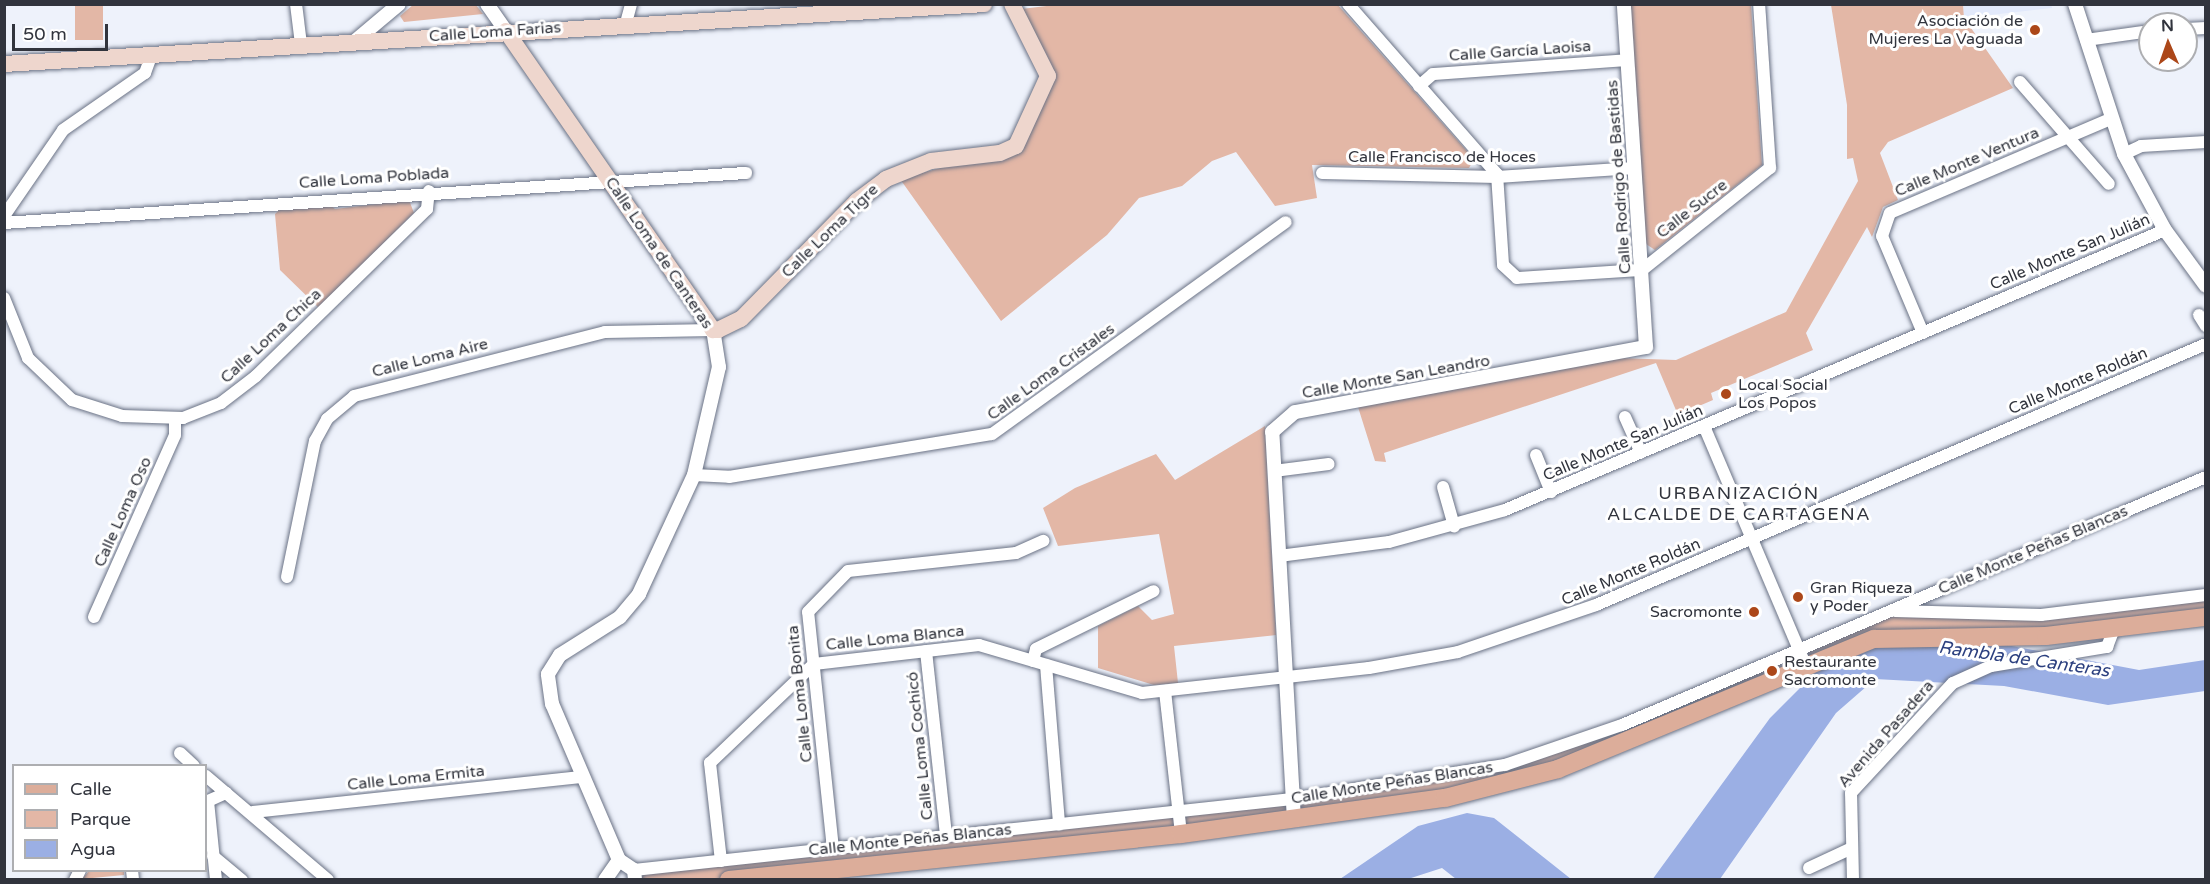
<!DOCTYPE html>
<meta charset="utf-8">
<style>
body{margin:0}
#map{position:relative;width:2210px;height:884px;overflow:hidden;background:#eef2fb;font-family:"Varela Round",sans-serif}
div>[style]{position:absolute}
[style*='--x']{left:calc(var(--x)*1px);top:calc(var(--y)*1px);width:calc(var(--w)*1px);rotate:calc(var(--a)*1deg)}
.built>*{inset:0;background:#e2e9fb}
.green>*{inset:0;background:#e3b7a6;transform-origin:0 0}
.water>*{inset:0;background:#9bafe4}
.roads{filter:drop-shadow(0 0 2px #6a7285) drop-shadow(0 0 2px #6a7285)}
.minor>*{height:12px;margin:-6px;padding:0 6px;transform-origin:6px;border-radius:6px;background:#fff}
.tertiary>*{height:14px;margin:-7px;padding:0 7px;transform-origin:7px;border-radius:7px;background:#fff}
.secondary>*{height:16px;margin:-8px;padding:0 8px;transform-origin:8px;border-radius:8px;background:#eed6cd}
.primary>*{height:18px;margin:-9px;padding:0 9px;transform-origin:9px;border-radius:9px;background:#dcad9a}
.dots>*{width:16px;height:16px;translate:-50% -50%;box-sizing:border-box;border:3px solid #fff;border-radius:50%}
span{translate:-50% -50%;white-space:nowrap;text-align:center;line-height:1.15;-webkit-text-stroke:6px #fff;paint-order:stroke}
.poi-label{font-size:16px;color:#31343d}
.right{translate:-100% -50%;text-align:right}
.left{translate:0 -50%;text-align:left}
.street-label{font-size:16px;color:#31343d}
.neighbourhood-label{font-size:18px;color:#31343d;letter-spacing:1.5px}
.water-label{font-size:18px;color:#2c407f;font-style:italic}
.frame{position:absolute;inset:0;border:6px solid #31343d;pointer-events:none}
.legend{position:absolute;left:12px;top:764px;width:195px;height:108px;box-sizing:border-box;background:#fff;border:2px solid #adaeb1;margin:0;padding:8px 10px;list-style:none;font-size:18px;color:#31343d}
.legend li{display:flex;align-items:center;gap:12px;height:30px}
.legend b{width:30px;border:2px solid #adaeb1}
.north{position:absolute;left:2138px;top:12px;width:60px;height:60px;box-sizing:border-box;background:#fff;border:2px solid #adaeb1;border-radius:50%;rotate:358deg;font-size:16px;font-weight:700;line-height:24px;text-align:center;color:#31343d}
.north::after{content:'';display:block;margin:auto;width:21px;height:27px;background:#ac4719;clip-path:polygon(50% 0,100% 100%,50% 72%,0 100%)}
.scale{position:absolute;left:12px;top:24px;width:96px;height:27px;box-sizing:border-box;border:3px solid #31343d;border-top:0;padding-left:8px;font-size:18px;line-height:21px;white-space:nowrap;color:#31343d;-webkit-text-stroke:4px #fff;paint-order:stroke}
</style>
<div id="map">
<div class="built">
<i style="clip-path:polygon(2051px 4px,2052px 8px,1964px 18px,1963px 5px)"></i>
</div>
<div class="green">
<i style="clip-path:polygon(414px 4px,476px 5px,483px 14px,404px 22px,400px 16px)"></i>
<i style="left:75px;top:5px;width:28px;height:35px"></i>
<i style="clip-path:polygon(1055px 5px,1338px 5px,1474px 159px,1469px 168px,1312px 165px,1317px 198px,1275px 206px,1236px 152px,1212px 161px,1182px 186px,1139px 198px,1107px 235px,1001px 321px,900px 179px,1023px 145px,1053px 83px,1021px 9px)"></i>
<i style="clip-path:polygon(1630px 5px,1751px 5px,1762px 165px,1655px 250px,1646px 244px)"></i>
<i style="clip-path:polygon(1831px 5px,1963px 5px,1964px 18px,2013px 88px,1888px 142px,1880px 153px,1898px 200px,1883px 207px,1872px 237px,1867px 227px,1806px 333px,1813px 350px,1711px 393px,1713px 400px,1678px 415px,1656px 363px,1384px 453px,1386px 462px,1375px 461px,1358px 407px,1619px 358px,1676px 360px,1786px 312px,1858px 181px,1853px 158px,1847px 159px,1847px 105px)"></i>
<i style="clip-path:polygon(409px 200px,414px 213px,319px 308px,280px 270px,275px 214px,280px 209px,330px 205px,335px 209px)"></i>
<i style="clip-path:polygon(1265px 426px,1276px 635px,1174px 646px,1178px 683px,1154px 685px,1098px 668px,1098px 626px,1138px 606px,1152px 620px,1174px 614px,1159px 534px,1058px 546px,1043px 508px,1075px 488px,1156px 454px,1175px 480px)"></i>
<i style="clip-path:polygon(2205px 595px,2205px 617px,1806px 666px,1799px 650px,1891px 611px,2041px 615px)"></i>
<i style="clip-path:polygon(1778px 659px,1784px 674px,1494px 788px,729px 879px,635px 879px,634px 870px,1292px 799px,1505px 765px)"></i>
<i style="clip-path:polygon(89px 871px,124px 871px,124px 875px,82px 879px)"></i>
</div>
<div class="water">
<i style="clip-path:polygon(1959px 636px,2139px 670px,2205px 660px,2205px 691px,2108px 705px,2004px 686px,1875px 679px,1836px 713px,1720px 879px,1652px 880px,1770px 718px,1834px 654px)"></i>
<i style="clip-path:polygon(1467px 813px,1494px 818px,1571px 879px,1456px 879px,1442px 868px,1408px 879px,1340px 879px,1418px 826px)"></i>
</div>
<div class="roads">
<div class="minor">
<i style="--x:296;--y:4;--w:40;--a:82.9"></i>
<i style="--x:1348;--y:4;--w:226;--a:48.8"></i>
<i style="--x:1497;--y:174;--w:91;--a:86.2"></i>
<i style="--x:1503;--y:265;--w:19;--a:43"></i>
<i style="--x:1517;--y:278;--w:125;--a:-3.7"></i>
<i style="--x:1642;--y:270;--w:164;--a:-38.6"></i>
<i style="--x:1770;--y:168;--w:164;--a:-93.8"></i>
<i style="--x:626;--y:23;--w:20;--a:-75"></i>
<i style="--x:2186;--y:29;--w:20;--a:-3"></i>
<i style="--x:2086;--y:40;--w:65;--a:-8"></i>
<i style="--x:2020;--y:82;--w:135;--a:48.9"></i>
<i style="--x:1419;--y:86;--w:18;--a:-41"></i>
<i style="--x:1433;--y:74;--w:195;--a:-4.1"></i>
<i style="--x:2124;--y:154;--w:19;--a:-25"></i>
<i style="--x:2141;--y:146;--w:65;--a:-3.5"></i>
<i style="--x:1322;--y:173;--w:175;--a:1.3"></i>
<i style="--x:1497;--y:177;--w:138;--a:-3.7"></i>
<i style="--x:4;--y:216;--w:104;--a:-55.5"></i>
<i style="--x:63;--y:130;--w:100;--a:-34.8"></i>
<i style="--x:145;--y:73;--w:20;--a:-70"></i>
<i style="--x:4;--y:223;--w:744;--a:-3.86"></i>
<i style="--x:4;--y:298;--w:65;--a:68.2"></i>
<i style="--x:28;--y:358;--w:61;--a:43.7"></i>
<i style="--x:72;--y:400;--w:52;--a:17.7"></i>
<i style="--x:122;--y:416;--w:61;--a:1.9"></i>
<i style="--x:183;--y:418;--w:41;--a:-21.5"></i>
<i style="--x:221;--y:403;--w:44;--a:-37.6"></i>
<i style="--x:256;--y:376;--w:239;--a:-44.3"></i>
<i style="--x:427;--y:209;--w:18;--a:-84"></i>
<i style="--x:2199;--y:315;--w:13;--a:58"></i>
<i style="--x:1923;--y:333;--w:105;--a:-112.9"></i>
<i style="--x:1882;--y:236;--w:24;--a:-71"></i>
<i style="--x:1890;--y:213;--w:239;--a:-23.1"></i>
<i style="--x:1625;--y:417;--w:39;--a:66"></i>
<i style="--x:1704;--y:426;--w:261;--a:67"></i>
<i style="--x:1536;--y:455;--w:40;--a:68"></i>
<i style="--x:1274;--y:471;--w:55;--a:-7.3"></i>
<i style="--x:694;--y:475;--w:35;--a:3"></i>
<i style="--x:729;--y:477;--w:266;--a:-9.3"></i>
<i style="--x:992;--y:434;--w:362;--a:-35.8"></i>
<i style="--x:1443;--y:487;--w:41;--a:74.2"></i>
<i style="--x:1279;--y:556;--w:111;--a:-7.3"></i>
<i style="--x:1389;--y:542;--w:120;--a:-15.4"></i>
<i style="--x:1505;--y:510;--w:717;--a:-22.99"></i>
<i style="--x:287;--y:577;--w:139;--a:-78.4"></i>
<i style="--x:315;--y:441;--w:25;--a:-61"></i>
<i style="--x:327;--y:419;--w:35;--a:-40"></i>
<i style="--x:354;--y:396;--w:259;--a:-14.3"></i>
<i style="--x:605;--y:332;--w:108;--a:-1.1"></i>
<i style="--x:1895;--y:611;--w:146;--a:1.6"></i>
<i style="--x:2041;--y:615;--w:166;--a:-6.9"></i>
<i style="--x:94;--y:617;--w:199;--a:-66"></i>
<i style="--x:175;--y:435;--w:16;--a:-90"></i>
<i style="--x:926;--y:651;--w:186;--a:83.8"></i>
<i style="--x:1033;--y:661;--w:12;--a:-76"></i>
<i style="--x:1036;--y:649;--w:131;--a:-26.2"></i>
<i style="--x:1046;--y:665;--w:160;--a:85.3"></i>
<i style="--x:1165;--y:691;--w:144;--a:83.6"></i>
<i style="--x:180;--y:753;--w:19;--a:43"></i>
<i style="--x:206;--y:776;--w:160;--a:40.4"></i>
<i style="--x:253;--y:812;--w:332;--a:-6.1"></i>
<i style="--x:833;--y:849;--w:238;--a:-96"></i>
<i style="--x:808;--y:612;--w:57;--a:-45.7"></i>
<i style="--x:848;--y:571;--w:169;--a:-6.1"></i>
<i style="--x:1016;--y:553;--w:30;--a:-24"></i>
<i style="--x:213;--y:856;--w:38;--a:40"></i>
<i style="--x:721;--y:861;--w:99;--a:-96.4"></i>
<i style="--x:710;--y:763;--w:144;--a:-43.6"></i>
<i style="--x:814;--y:664;--w:166;--a:-6.6"></i>
<i style="--x:979;--y:645;--w:170;--a:16.4"></i>
<i style="--x:1142;--y:693;--w:228;--a:-6.3"></i>
<i style="--x:1369;--y:668;--w:90;--a:-10.2"></i>
<i style="--x:1458;--y:652;--w:146;--a:-18.8"></i>
<i style="--x:1596;--y:605;--w:663;--a:-23.16"></i>
<i style="--x:1809;--y:868;--w:45;--a:-24.9"></i>
<i style="--x:132;--y:870;--w:10;--a:84"></i>
<i style="--x:634;--y:870;--w:662;--a:-6.16"></i>
<i style="--x:1292;--y:799;--w:216;--a:-9.1"></i>
<i style="--x:1505;--y:765;--w:124;--a:-18.9"></i>
<i style="--x:1622;--y:725;--w:634;--a:-23.01"></i>
<i style="--x:75;--y:880;--w:11;--a:-63"></i>
<i style="--x:216;--y:880;--w:79;--a:-95.8"></i>
<i style="--x:208;--y:801;--w:20;--a:-24"></i>
<i style="--x:1853;--y:880;--w:87;--a:-91.3"></i>
<i style="--x:1851;--y:793;--w:150;--a:-47.2"></i>
<i style="--x:1953;--y:683;--w:42;--a:-24.1"></i>
<i style="--x:1991;--y:666;--w:118;--a:-9.3"></i>
<i style="--x:2107;--y:647;--w:17;--a:-69"></i>
</div>
<div class="tertiary">
<i style="--x:487;--y:4;--w:33;--a:55"></i>
<i style="--x:2075;--y:4;--w:158;--a:71.9"></i>
<i style="--x:2124;--y:154;--w:86;--a:61.7"></i>
<i style="--x:2165;--y:230;--w:69;--a:53.8"></i>
<i style="--x:355;--y:41;--w:57;--a:-40.1"></i>
<i style="--x:1294;--y:820;--w:389;--a:-93.2"></i>
<i style="--x:1272;--y:432;--w:30;--a:-41"></i>
<i style="--x:1295;--y:412;--w:357;--a:-10.5"></i>
<i style="--x:1646;--y:347;--w:344;--a:-93.7"></i>
<i style="--x:619;--y:860;--w:170;--a:-113.2"></i>
<i style="--x:552;--y:704;--w:30;--a:-98"></i>
<i style="--x:548;--y:674;--w:22;--a:-58"></i>
<i style="--x:560;--y:655;--w:71;--a:-32.3"></i>
<i style="--x:620;--y:617;--w:30;--a:-50"></i>
<i style="--x:639;--y:594;--w:131;--a:-65.2"></i>
<i style="--x:694;--y:475;--w:111;--a:-77"></i>
<i style="--x:719;--y:367;--w:37;--a:-99"></i>
<i style="--x:619;--y:860;--w:18;--a:34"></i>
<i style="--x:634;--y:870;--w:10;--a:84"></i>
<i style="--x:605;--y:880;--w:24;--a:-55"></i>
</div>
<div class="secondary">
<i style="--x:506;--y:31;--w:364;--a:55.3"></i>
<i style="--x:713;--y:330;--w:5;--a:0"></i>
<i style="--x:718;--y:330;--w:25;--a:-26"></i>
<i style="--x:741;--y:319;--w:165;--a:-45.5"></i>
<i style="--x:857;--y:201;--w:36;--a:-37"></i>
<i style="--x:886;--y:179;--w:48;--a:-21.8"></i>
<i style="--x:931;--y:161;--w:69;--a:-6.6"></i>
<i style="--x:1000;--y:153;--w:17;--a:-24"></i>
<i style="--x:1016;--y:146;--w:77;--a:-65.4"></i>
<i style="--x:1048;--y:76;--w:80;--a:-116.6"></i>
<i style="--x:4;--y:64;--w:982;--a:-3.5"></i>
</div>
<div class="primary">
<i style="--x:729;--y:880;--w:454;--a:-5.8"></i>
<i style="--x:1181;--y:834;--w:266;--a:-7.8"></i>
<i style="--x:1445;--y:798;--w:117;--a:-14.4"></i>
<i style="--x:1558;--y:769;--w:342;--a:-22.4"></i>
<i style="--x:1874;--y:639;--w:172;--a:-1"></i>
<i style="--x:2046;--y:636;--w:161;--a:-6.8"></i>
</div>
</div>
<div class="dots">
<i style="left:2035px;top:30px;background:#ac4719"></i>
<i style="left:1726px;top:394px;background:#ac4719"></i>
<i style="left:1798px;top:597px;background:#ac4719"></i>
<i style="left:1754px;top:612px;background:#ac4719"></i>
<i style="left:1772px;top:671px;background:#ac4719"></i>
</div>
<div class="poi-label">
<span class="right" style="left:2023px;top:30px">Asociación de<br>Mujeres La Vaguada</span>
<span class="left" style="left:1738px;top:394px">Local Social<br>Los Popos</span>
<span class="left" style="left:1810px;top:597px">Gran Riqueza<br>y Poder</span>
<span class="right" style="left:1742px;top:612px">Sacromonte</span>
<span class="left" style="left:1784px;top:671px">Restaurante<br>Sacromonte</span>
</div>
<div class="street-label">
<span style="left:495px;top:32px;rotate:-4deg">Calle Loma Farias</span>
<span style="left:1520px;top:51px;rotate:-4deg">Calle García Laoisa</span>
<span style="left:1442px;top:157px">Calle Francisco de Hoces</span>
<span style="left:1967px;top:162px;rotate:-23deg">Calle Monte Ventura</span>
<span style="left:1619px;top:177px;rotate:-94deg">Calle Rodrigo de Bastidas</span>
<span style="left:374px;top:178px;rotate:-4deg">Calle Loma Poblada</span>
<span style="left:1692px;top:209px;rotate:-38deg">Calle Sucre</span>
<span style="left:830px;top:231px;rotate:-44deg">Calle Loma Tigre</span>
<span style="left:2070px;top:252px;rotate:-23deg">Calle Monte San Julián</span>
<span style="left:659px;top:253px;rotate:56deg">Calle Loma de Canteras</span>
<span style="left:271px;top:336px;rotate:-43deg">Calle Loma Chica</span>
<span style="left:430px;top:358px;rotate:-14deg">Calle Loma Aire</span>
<span style="left:1051px;top:372px;rotate:-36deg">Calle Loma Cristales</span>
<span style="left:1396px;top:377px;rotate:-10deg">Calle Monte San Leandro</span>
<span style="left:2078px;top:381px;rotate:-23deg">Calle Monte Roldán</span>
<span style="left:1623px;top:443px;rotate:-23deg">Calle Monte San Julián</span>
<span style="left:123px;top:512px;rotate:-66deg">Calle Loma Oso</span>
<span style="left:2033px;top:550px;rotate:-23deg">Calle Monte Peñas Blancas</span>
<span style="left:1631px;top:572px;rotate:-23deg">Calle Monte Roldán</span>
<span style="left:895px;top:638px;rotate:-6deg">Calle Loma Blanca</span>
<span style="left:800px;top:694px;rotate:-96deg">Calle Loma Bonita</span>
<span style="left:1886px;top:734px;rotate:-49deg">Avenida Pasadera</span>
<span style="left:920px;top:746px;rotate:-96deg">Calle Loma Cochicó</span>
<span style="left:416px;top:778px;rotate:-6deg">Calle Loma Ermita</span>
<span style="left:1392px;top:783px;rotate:-9deg">Calle Monte Peñas Blancas</span>
<span style="left:910px;top:840px;rotate:-6deg">Calle Monte Peñas Blancas</span>
</div>
<div class="neighbourhood-label">
<span style="left:1739px;top:504px">URBANIZACIÓN<br>ALCALDE DE CARTAGENA</span>
</div>
<div class="water-label">
<span style="left:2024px;top:659px;rotate:8deg">Rambla de Canteras</span>
</div>
<div class="frame"></div>
<ul class="legend">
<li><b style="height:8px;background:#dcad9a"></b>Calle</li>
<li><b style="height:16px;background:#e3b7a6"></b>Parque</li>
<li><b style="height:16px;background:#9bafe4"></b>Agua</li>
</ul>
<div class="north">N</div>
<div class="scale">50 m</div>
</div>
